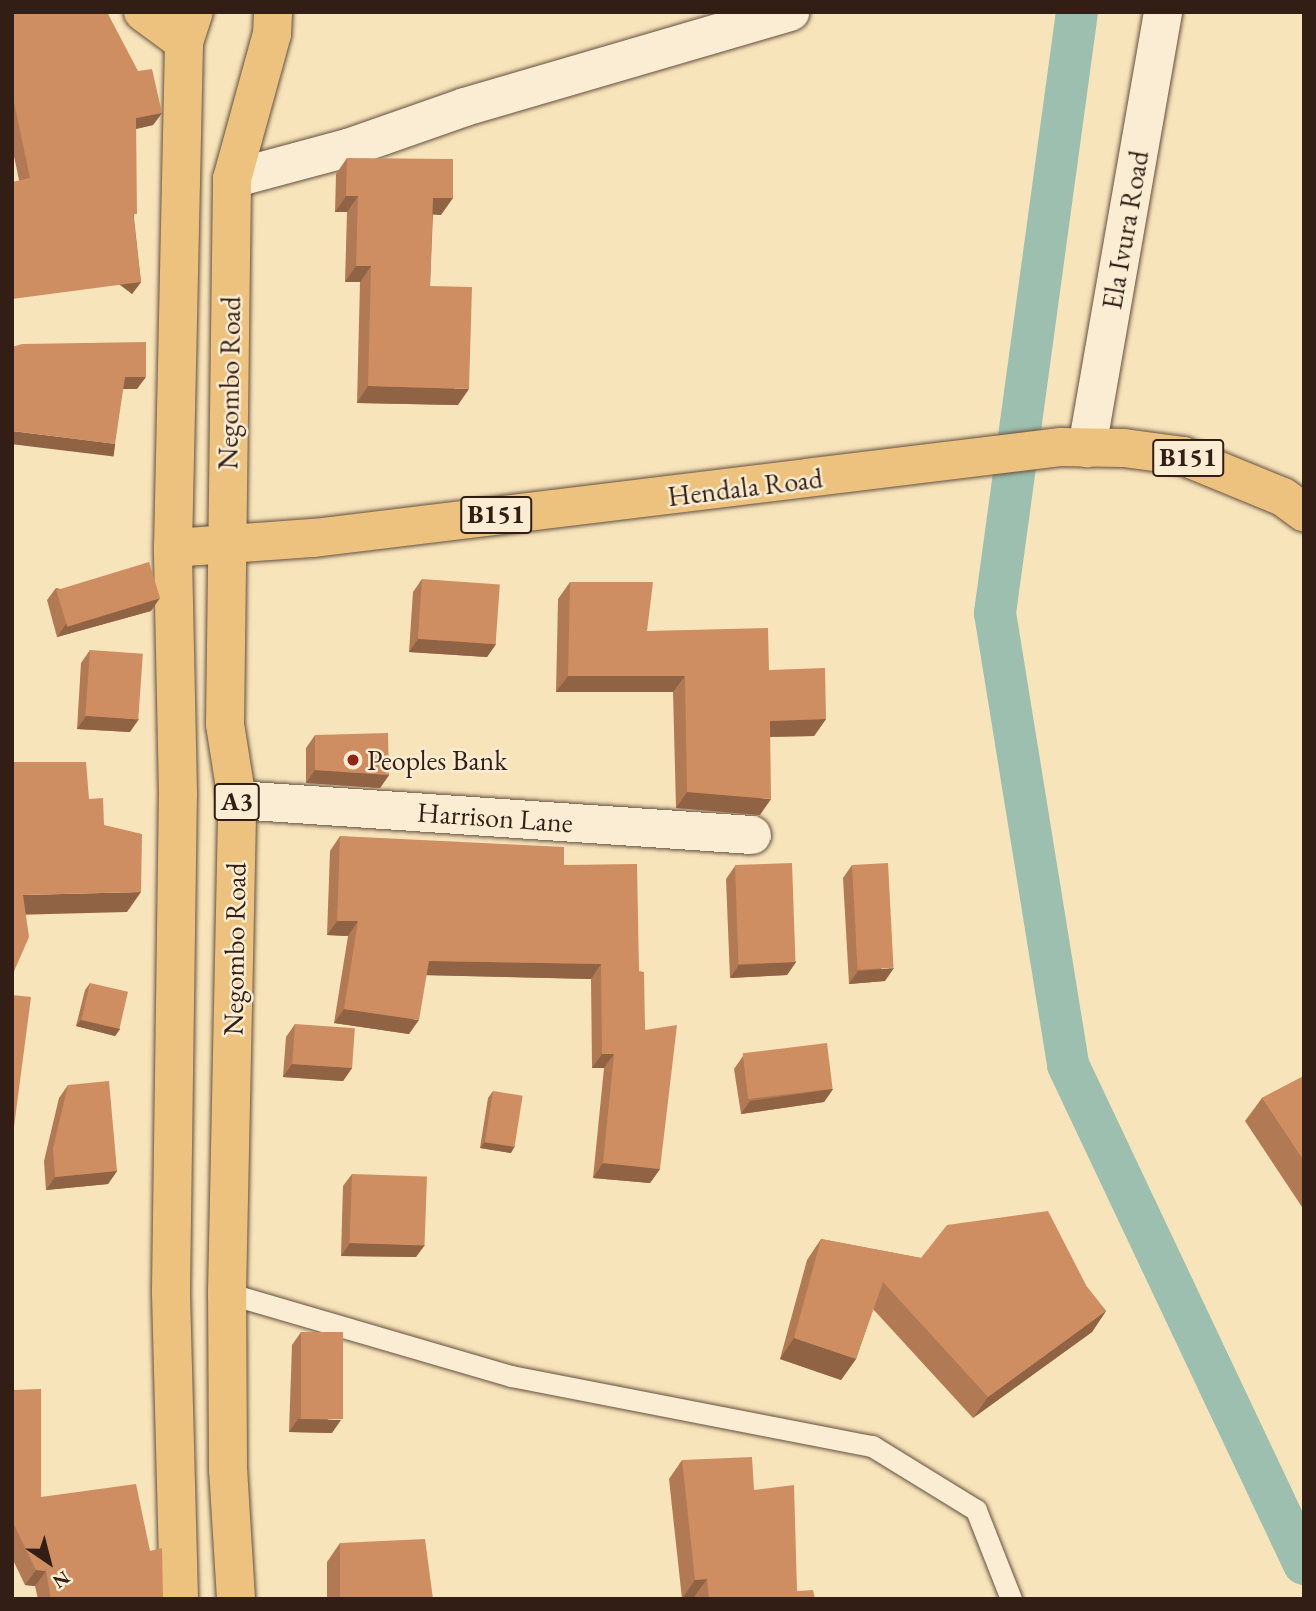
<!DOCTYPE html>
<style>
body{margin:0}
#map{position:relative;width:1316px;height:1611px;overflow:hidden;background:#f8e4bb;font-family:"EB Garamond",serif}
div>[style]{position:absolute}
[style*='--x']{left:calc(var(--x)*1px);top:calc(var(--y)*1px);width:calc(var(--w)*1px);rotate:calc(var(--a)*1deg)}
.canal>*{height:42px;margin:-21px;padding:0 21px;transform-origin:21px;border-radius:21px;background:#9dbfaf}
.roads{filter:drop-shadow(0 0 2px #64503e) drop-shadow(0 0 2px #64503e)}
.lane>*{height:21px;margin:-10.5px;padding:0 10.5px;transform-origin:10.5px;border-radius:10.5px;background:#faedd3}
.street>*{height:38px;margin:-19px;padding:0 19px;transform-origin:19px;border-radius:19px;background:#faedd3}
.primary>*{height:38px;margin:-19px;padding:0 19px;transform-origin:19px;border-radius:19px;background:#ecc27e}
.highway>*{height:38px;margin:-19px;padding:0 19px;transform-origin:19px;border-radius:19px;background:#ecc27e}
.wall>*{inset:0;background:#b17a54}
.shaded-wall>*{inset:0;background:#906345;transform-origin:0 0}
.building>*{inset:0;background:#ce8e62;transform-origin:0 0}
.dots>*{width:19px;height:19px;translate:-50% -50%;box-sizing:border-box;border:4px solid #faedd3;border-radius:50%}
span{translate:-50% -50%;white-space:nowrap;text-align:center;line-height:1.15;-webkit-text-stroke:5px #faedd3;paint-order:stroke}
.shield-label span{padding:2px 5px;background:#faedd3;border:2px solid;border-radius:5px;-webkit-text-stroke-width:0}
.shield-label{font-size:26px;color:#331e15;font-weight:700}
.street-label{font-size:28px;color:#331e15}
.poi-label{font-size:28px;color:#331e15}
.left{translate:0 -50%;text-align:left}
.frame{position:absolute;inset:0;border:14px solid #331e15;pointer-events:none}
.north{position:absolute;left:14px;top:1527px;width:70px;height:70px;-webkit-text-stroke:5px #faedd3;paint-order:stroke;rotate:145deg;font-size:19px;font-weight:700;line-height:28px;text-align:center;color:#331e15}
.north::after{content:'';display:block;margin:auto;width:24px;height:32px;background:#331e15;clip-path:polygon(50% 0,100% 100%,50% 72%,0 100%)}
</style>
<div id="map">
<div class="canal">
<i style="--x:1077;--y:12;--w:607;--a:97.77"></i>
<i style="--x:995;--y:613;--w:458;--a:80.8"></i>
<i style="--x:1068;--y:1065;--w:552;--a:64.69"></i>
</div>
<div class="roads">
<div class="lane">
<i style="--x:227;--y:1293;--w:296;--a:16.3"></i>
<i style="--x:511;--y:1376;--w:368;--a:11"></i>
<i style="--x:872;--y:1446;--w:122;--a:31.6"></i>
<i style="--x:976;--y:1510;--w:96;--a:68.5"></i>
</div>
<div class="street">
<i style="--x:232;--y:179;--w:120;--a:-15"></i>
<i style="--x:348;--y:148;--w:124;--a:-19.3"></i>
<i style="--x:465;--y:107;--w:339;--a:-16.3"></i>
<i style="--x:1087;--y:448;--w:443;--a:-80.1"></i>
<i style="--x:237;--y:800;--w:516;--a:3.89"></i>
</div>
<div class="primary">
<i style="--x:143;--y:12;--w:51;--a:36.2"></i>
<i style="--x:173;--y:548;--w:141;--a:-4.1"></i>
<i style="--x:314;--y:538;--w:753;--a:-6.95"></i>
<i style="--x:1061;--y:447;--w:63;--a:0.9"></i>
<i style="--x:1124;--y:448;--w:60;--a:7.7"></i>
<i style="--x:1183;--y:456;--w:108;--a:22.3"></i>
<i style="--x:1283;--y:497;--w:26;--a:36"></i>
</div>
<div class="highway">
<i style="--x:179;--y:1599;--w:309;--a:-91.5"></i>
<i style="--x:171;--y:1290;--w:496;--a:-89.2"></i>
<i style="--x:178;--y:794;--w:246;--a:-91.2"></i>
<i style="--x:173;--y:548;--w:506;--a:-88.75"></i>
<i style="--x:184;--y:42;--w:32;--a:-72"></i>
<i style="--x:236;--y:1599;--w:129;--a:-93.5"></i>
<i style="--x:228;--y:1470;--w:177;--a:-90.3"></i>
<i style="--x:227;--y:1293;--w:493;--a:-88.8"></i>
<i style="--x:237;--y:800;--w:77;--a:-99"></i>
<i style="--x:225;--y:724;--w:545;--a:-89.26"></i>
<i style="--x:232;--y:179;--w:150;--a:-74.6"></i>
<i style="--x:272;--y:34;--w:22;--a:-87"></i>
</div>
</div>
<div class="wall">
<i style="clip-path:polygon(12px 12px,162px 113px,153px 125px,136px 129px,134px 218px,141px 282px,132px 294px,19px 180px,12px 147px)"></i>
<i style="clip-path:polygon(347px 158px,441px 215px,433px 214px,430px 286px,458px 405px,357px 403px,360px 282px,345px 282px,347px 212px,335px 212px,336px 174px)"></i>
<i style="clip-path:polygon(422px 579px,496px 644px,487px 657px,409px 652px,413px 592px)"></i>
<i style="clip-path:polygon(570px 582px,647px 631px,769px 670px,826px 719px,814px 736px,770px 737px,760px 815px,676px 808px,673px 692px,556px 692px,558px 599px)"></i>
<i style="clip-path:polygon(56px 588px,151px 611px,57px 637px,47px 600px)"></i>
<i style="clip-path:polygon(90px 650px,130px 732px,77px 729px,81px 663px)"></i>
<i style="clip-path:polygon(315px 735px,389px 775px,380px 788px,306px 783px,306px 748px)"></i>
<i style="clip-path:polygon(340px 836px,564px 865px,639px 971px,660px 1169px,650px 1183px,593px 1178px,604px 1068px,592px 1068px,591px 979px,426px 975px,409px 1034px,334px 1023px,348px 936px,327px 935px,330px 851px)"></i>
<i style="clip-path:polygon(852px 865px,885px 981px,849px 984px,843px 878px)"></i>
<i style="clip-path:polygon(735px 866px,796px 962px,787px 975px,730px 978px,726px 879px)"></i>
<i style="clip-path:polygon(90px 983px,120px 1029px,115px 1036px,76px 1026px,85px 990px)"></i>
<i style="clip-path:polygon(295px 1024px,352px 1068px,343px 1081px,283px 1077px,286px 1037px)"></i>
<i style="clip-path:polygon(743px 1056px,833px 1089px,824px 1102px,741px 1114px,734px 1069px)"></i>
<i style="clip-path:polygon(1304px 1076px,1304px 1210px,1245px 1121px,1262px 1098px)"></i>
<i style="clip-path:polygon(68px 1085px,117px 1171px,108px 1184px,46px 1190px,44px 1161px,59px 1098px)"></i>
<i style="clip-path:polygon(493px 1091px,511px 1153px,480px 1148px,488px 1098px)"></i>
<i style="clip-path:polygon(352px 1174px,416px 1257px,341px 1256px,343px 1186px)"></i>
<i style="clip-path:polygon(821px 1239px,921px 1258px,1087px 1287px,1106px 1311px,1092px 1332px,973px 1418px,873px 1309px,856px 1359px,841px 1380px,780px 1359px,807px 1260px)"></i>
<i style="clip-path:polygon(301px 1332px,332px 1433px,289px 1432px,292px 1345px)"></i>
<i style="clip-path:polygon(12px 1390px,41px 1497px,150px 1551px,163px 1599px,38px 1599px,35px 1586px,25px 1585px,12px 1558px)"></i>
<i style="clip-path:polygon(682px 1460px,754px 1490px,797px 1591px,815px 1599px,695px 1599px,694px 1597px,682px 1599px,669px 1479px)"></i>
<i style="clip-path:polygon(340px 1543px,433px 1599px,327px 1599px,327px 1562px)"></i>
</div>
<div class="shaded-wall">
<i style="clip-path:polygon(162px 113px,153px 125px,127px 131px,136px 118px)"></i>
<i style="clip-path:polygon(346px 196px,358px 196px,347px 212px,335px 212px)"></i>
<i style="clip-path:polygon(433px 198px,453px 198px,441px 215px,422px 214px)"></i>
<i style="clip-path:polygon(356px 266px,371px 266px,360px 282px,345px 282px)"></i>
<i style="left:141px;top:282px;width:15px;height:130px;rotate:127deg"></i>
<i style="clip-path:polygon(125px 377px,146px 377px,137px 389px,117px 389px)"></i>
<i style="clip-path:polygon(368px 386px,469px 389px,458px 405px,357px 403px)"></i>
<i style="left:12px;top:431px;width:104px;height:13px;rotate:7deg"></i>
<i style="clip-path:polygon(160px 598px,151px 611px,57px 637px,66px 624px)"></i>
<i style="clip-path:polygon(418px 639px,496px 644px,487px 657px,409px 652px)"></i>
<i style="clip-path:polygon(568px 676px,685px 676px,673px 692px,556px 692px)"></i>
<i style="clip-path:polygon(86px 716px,139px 719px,130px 732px,77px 729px)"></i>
<i style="clip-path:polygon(826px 719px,814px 736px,758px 737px,770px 721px)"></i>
<i style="clip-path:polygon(315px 770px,389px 775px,380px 788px,306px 783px)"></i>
<i style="clip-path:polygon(687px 792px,771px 799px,760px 815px,676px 808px)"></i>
<i style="clip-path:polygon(141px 892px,127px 912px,12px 915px,23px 895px)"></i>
<i style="clip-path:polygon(337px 921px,358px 921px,348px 936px,327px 935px)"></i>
<i style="clip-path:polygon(429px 961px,601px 964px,591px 979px,419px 975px)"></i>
<i style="clip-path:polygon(796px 962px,787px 975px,730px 978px,739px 965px)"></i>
<i style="clip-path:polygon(894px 968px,885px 981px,849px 984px,858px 971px)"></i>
<i style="clip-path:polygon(344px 1009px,419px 1020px,409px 1034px,334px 1023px)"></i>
<i style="clip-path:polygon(81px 1020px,120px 1029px,115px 1036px,76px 1026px)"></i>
<i style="clip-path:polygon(602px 1054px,614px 1054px,604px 1068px,592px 1068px)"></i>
<i style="clip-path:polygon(292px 1064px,352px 1068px,343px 1081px,283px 1077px)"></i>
<i style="clip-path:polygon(833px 1089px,824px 1102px,741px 1114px,750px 1101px)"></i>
<i style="clip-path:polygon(485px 1142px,515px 1146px,511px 1153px,480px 1148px)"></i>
<i style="clip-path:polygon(603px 1163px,660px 1169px,650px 1183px,593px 1178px)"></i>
<i style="clip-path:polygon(117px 1171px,108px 1184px,46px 1190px,55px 1177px)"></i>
<i style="clip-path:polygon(350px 1243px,425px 1245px,416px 1257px,341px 1256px)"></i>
<i style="clip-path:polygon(1106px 1311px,1092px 1332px,973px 1418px,988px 1397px)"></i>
<i style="clip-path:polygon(794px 1338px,856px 1359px,841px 1380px,780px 1359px)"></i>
<i style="clip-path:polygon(298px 1419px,341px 1420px,332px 1433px,289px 1432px)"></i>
<i style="clip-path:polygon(36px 1570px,46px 1571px,35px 1586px,25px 1585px)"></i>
<i style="clip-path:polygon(707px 1579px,694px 1597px,682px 1599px,695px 1580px)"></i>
</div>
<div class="building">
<i style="clip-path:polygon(12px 12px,107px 12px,138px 71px,152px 69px,162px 113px,136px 118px,137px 214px,133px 214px,141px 282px,12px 299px,12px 182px,30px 178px,12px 93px)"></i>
<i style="clip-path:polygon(347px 158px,453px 159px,453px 198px,433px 198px,430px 286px,472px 287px,469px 389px,368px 386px,371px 266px,356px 266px,358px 196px,346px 196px)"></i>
<i style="clip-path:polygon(146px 342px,146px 377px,125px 377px,115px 444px,12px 431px,12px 347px,22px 344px)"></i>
<i style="left:149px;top:562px;width:38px;height:97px;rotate:73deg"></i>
<i style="left:422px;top:579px;width:78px;height:60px;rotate:4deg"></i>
<i style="clip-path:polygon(570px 582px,653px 582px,647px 631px,768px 628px,769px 670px,825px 668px,826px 719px,770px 721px,771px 799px,687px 792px,685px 676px,568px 676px)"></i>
<i style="left:90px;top:650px;width:53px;height:66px;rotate:4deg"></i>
<i style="clip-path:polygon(388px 733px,389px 775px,315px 770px,315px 735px)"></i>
<i style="clip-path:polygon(12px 762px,86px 762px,89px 799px,103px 798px,104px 825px,142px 834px,141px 892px,23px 895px,29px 937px,12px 976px)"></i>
<i style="clip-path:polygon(340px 836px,564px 847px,564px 865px,637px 864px,639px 971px,644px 972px,645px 1030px,677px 1025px,660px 1169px,603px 1163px,614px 1054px,602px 1054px,601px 964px,429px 961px,419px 1020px,344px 1009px,358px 921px,337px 921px)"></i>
<i style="left:792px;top:863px;width:99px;height:57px;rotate:88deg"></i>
<i style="left:888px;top:863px;width:105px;height:36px;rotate:87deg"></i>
<i style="left:90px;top:983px;width:39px;height:38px;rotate:13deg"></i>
<i style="clip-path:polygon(12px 995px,31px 997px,12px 1142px)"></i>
<i style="left:295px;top:1024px;width:60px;height:40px;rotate:4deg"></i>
<i style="left:827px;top:1043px;width:46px;height:85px;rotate:83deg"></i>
<i style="clip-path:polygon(1304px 1076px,1304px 1161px,1262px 1098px)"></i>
<i style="clip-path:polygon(109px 1081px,117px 1171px,55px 1177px,53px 1148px,68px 1085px)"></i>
<i style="left:493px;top:1091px;width:30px;height:52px;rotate:9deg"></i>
<i style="left:352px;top:1174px;width:75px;height:69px;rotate:2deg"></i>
<i style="clip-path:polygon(1048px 1211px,1087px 1287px,1106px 1311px,988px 1397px,883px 1282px,856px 1359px,794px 1338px,821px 1239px,921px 1258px,947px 1225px)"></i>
<i style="left:301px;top:1332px;width:42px;height:87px"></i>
<i style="clip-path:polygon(41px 1389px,41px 1497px,136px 1484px,150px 1551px,162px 1548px,163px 1599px,51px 1599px,46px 1571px,36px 1570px,12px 1521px,12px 1390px)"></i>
<i style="clip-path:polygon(752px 1457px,754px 1490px,794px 1485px,797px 1591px,813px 1590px,815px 1599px,709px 1599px,707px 1579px,695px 1580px,682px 1460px)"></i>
<i style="clip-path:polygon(425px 1539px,433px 1599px,340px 1599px,340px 1543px)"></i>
</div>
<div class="dots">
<i style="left:353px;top:760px;background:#8f2418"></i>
</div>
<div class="shield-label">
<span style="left:1188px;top:458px">B151</span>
<span style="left:496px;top:515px">B151</span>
<span style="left:237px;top:802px">A3</span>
</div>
<div class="street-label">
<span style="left:1125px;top:230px;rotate:-80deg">Ela Ivura Road</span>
<span style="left:229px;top:383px;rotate:-89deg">Negombo Road</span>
<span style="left:745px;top:487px;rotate:-7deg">Hendala Road</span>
<span style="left:495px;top:817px;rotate:4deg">Harrison Lane</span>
<span style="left:234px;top:949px;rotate:-89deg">Negombo Road</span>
</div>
<div class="poi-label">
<span class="left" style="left:367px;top:760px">Peoples Bank</span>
</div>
<div class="frame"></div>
<div class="north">N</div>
</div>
